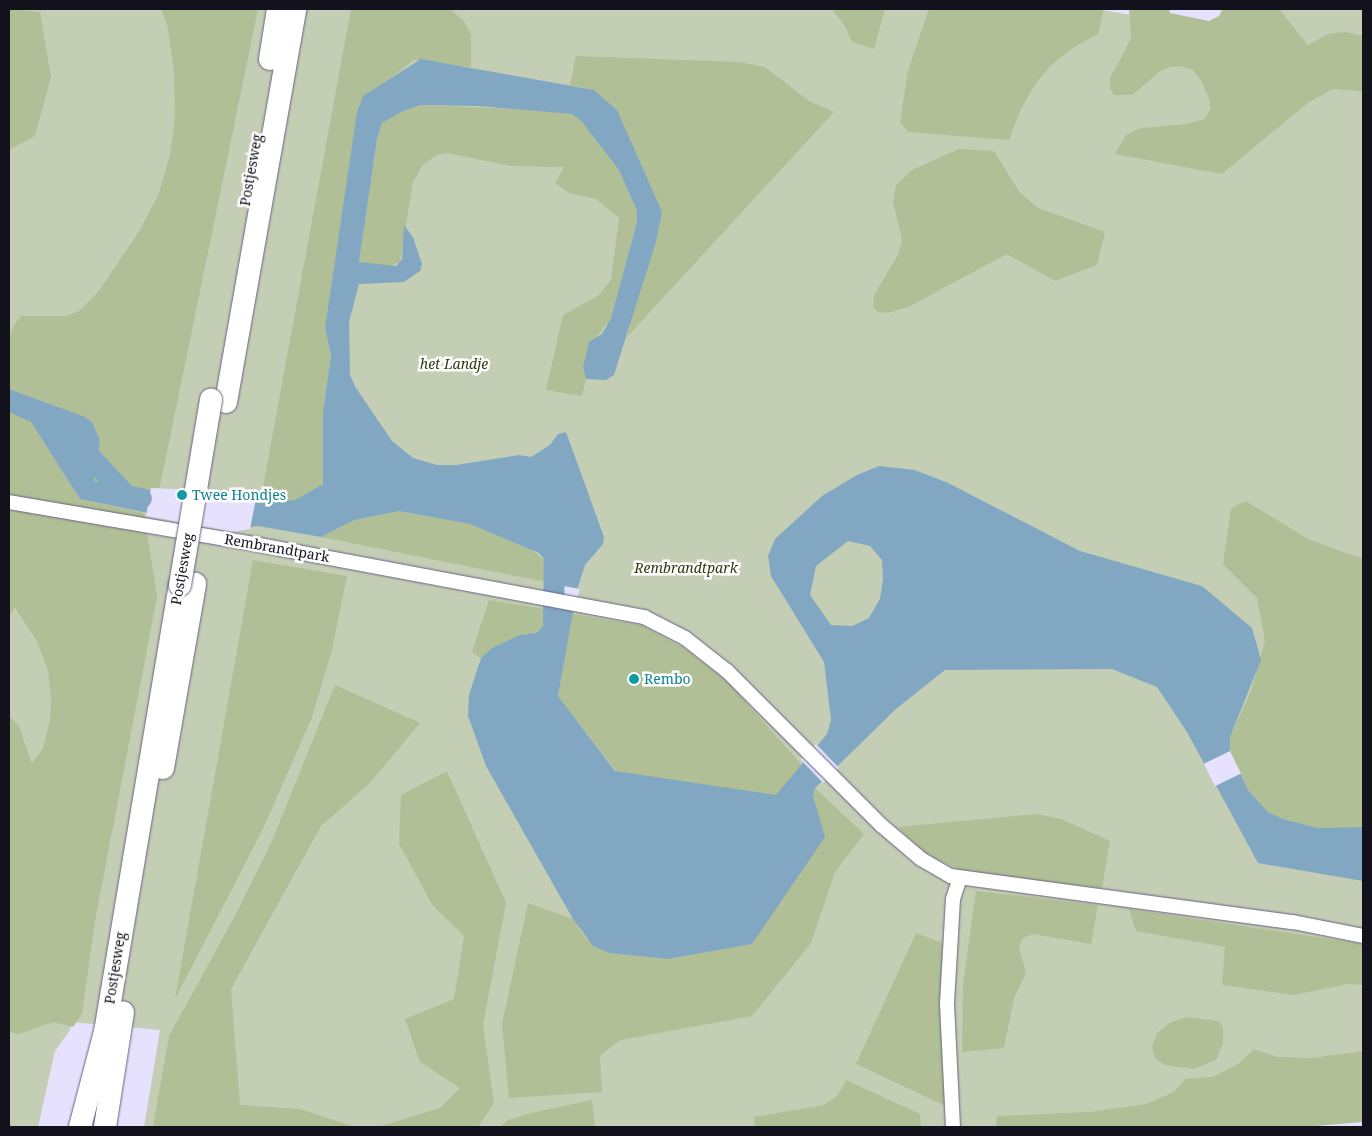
<!DOCTYPE html>
<style>
body{margin:0}
#map{position:relative;width:1372px;height:1136px;overflow:hidden;background:#e6e2fd;font-family:"Noto Serif",serif}
div>[style]{position:absolute}
[style*='--x']{left:calc(var(--x)*1px);top:calc(var(--y)*1px);width:calc(var(--w)*1px);rotate:calc(var(--a)*1deg)}
.green>*{inset:0;background:#c4ceb5}
.forest>*{inset:0;background:#b0bf96}
.water>*{inset:0;background:#82a7c3}
.pier>*{inset:0;background:#e6e2fd;transform-origin:0 0}
.canal>*{height:21px;margin:-10.5px;padding:0 10.5px;transform-origin:10.5px;border-radius:10.5px;background:#82a7c3}
.roads{filter:drop-shadow(0 0 1px #686380) drop-shadow(0 0 1px #686380)}
.pedestrian>*{height:14px;margin:-7px;padding:0 7px;transform-origin:7px;border-radius:7px;background:#fff}
.tertiary>*{height:22px;margin:-11px;padding:0 11px;transform-origin:11px;border-radius:11px;background:#fff}
.bridges{filter:drop-shadow(0 0 1px #686380) drop-shadow(0 0 1px #686380)}
.tertiary-bridge>*{height:22px;margin:-11px;padding:0 11px;transform-origin:11px;border-radius:11px;background:#fff}
.dots>*{width:14px;height:14px;translate:-50% -50%;box-sizing:border-box;border:2px solid #fff;border-radius:50%}
span{translate:-50% -50%;white-space:nowrap;text-align:center;line-height:1.15;-webkit-text-stroke:5px #fff;paint-order:stroke}
.street-label{font-size:14px;color:#13111c}
.park-label{font-size:14px;color:#2d3b0c;font-style:italic}
.culture-label{font-size:14px;color:#0d838f}
.left{translate:0 -50%;text-align:left}
.frame{position:absolute;inset:0;border:10px solid #13111c;pointer-events:none}
</style>
<div id="map">
<div class="green">
<i style="clip-path:polygon(9px 9px,1097px 9px,1222px 31px,1226px 9px,1363px 9px,1363px 1106px,1109px 1127px,144px 1127px,160px 1030px,71px 1022px,70px 1030px,55px 1051px,38px 1127px,9px 1127px)"></i>
</div>
<div class="forest">
<i style="clip-path:polygon(9px 9px,40px 12px,51px 77px,35px 136px,9px 150px)"></i>
<i style="clip-path:polygon(161px 9px,258px 9px,159px 491px,93px 481px,100px 440px,92px 422px,83px 416px,9px 389px,9px 338px,14px 325px,21px 316px,66px 316px,79px 311px,99px 291px,138px 233px,158px 196px,170px 155px,175px 116px,174px 70px,167px 24px)"></i>
<i style="clip-path:polygon(351px 9px,450px 9px,464px 21px,471px 35px,471px 67px,414px 60px,360px 102px,325px 328px,331px 355px,323px 412px,323px 484px,295px 500px,260px 503px)"></i>
<i style="clip-path:polygon(832px 9px,885px 9px,874px 49px,852px 42px,846px 28px)"></i>
<i style="clip-path:polygon(929px 9px,1104px 9px,1098px 34px,1074px 47px,1050px 66px,1034px 86px,1020px 111px,1009px 140px,908px 132px,900px 122px,908px 70px)"></i>
<i style="clip-path:polygon(1129px 9px,1169px 9px,1170px 13px,1209px 21px,1219px 16px,1223px 9px,1279px 9px,1308px 45px,1328px 34px,1346px 32px,1363px 36px,1363px 91px,1333px 89px,1309px 102px,1222px 174px,1115px 154px,1126px 135px,1141px 128px,1187px 124px,1204px 119px,1210px 110px,1210px 101px,1202px 82px,1193px 70px,1180px 66px,1170px 67px,1159px 72px,1132px 95px,1114px 95px,1110px 88px,1110px 78px,1131px 39px)"></i>
<i style="clip-path:polygon(576px 56px,739px 62px,765px 67px,809px 101px,834px 112px,627px 337px,645px 267px,656px 242px,594px 90px,570px 85px)"></i>
<i style="clip-path:polygon(421px 105px,543px 110px,572px 114px,582px 122px,619px 170px,637px 211px,637px 222px,611px 318px,596px 338px,583px 367px,586px 379px,582px 396px,546px 390px,563px 315px,598px 296px,611px 280px,619px 218px,596px 199px,569px 193px,555px 183px,564px 167px,511px 166px,447px 153px,436px 155px,422px 166px,413px 182px,400px 262px,388px 267px,359px 262px,377px 139px,382px 123px,403px 111px)"></i>
<i style="clip-path:polygon(959px 149px,994px 151px,1020px 193px,1038px 208px,1105px 232px,1097px 265px,1055px 281px,1007px 254px,908px 307px,888px 313px,878px 312px,873px 307px,874px 295px,898px 255px,902px 239px,893px 202px,896px 185px,912px 170px)"></i>
<i style="clip-path:polygon(9px 412px,31px 422px,80px 499px,144px 513px,157px 597px,95px 921px,82px 1014px,73px 1027px,53px 1022px,19px 1034px,9px 1032px,9px 716px,19px 726px,32px 764px,43px 748px,50px 720px,51px 699px,48px 670px,37px 641px,15px 608px,9px 616px)"></i>
<i style="clip-path:polygon(1246px 501px,1308px 539px,1363px 559px,1363px 827px,1318px 828px,1283px 819px,1268px 812px,1248px 790px,1230px 751px,1230px 737px,1251px 691px,1265px 641px,1257px 598px,1223px 564px,1231px 508px)"></i>
<i style="clip-path:polygon(399px 511px,470px 524px,524px 544px,549px 564px,557px 584px,321px 537px,354px 520px)"></i>
<i style="clip-path:polygon(253px 560px,347px 576px,332px 650px,312px 717px,263px 829px,175px 999px)"></i>
<i style="clip-path:polygon(489px 600px,550px 610px,547px 622px,535px 633px,520px 635px,492px 648px,481px 658px,472px 652px)"></i>
<i style="clip-path:polygon(572px 614px,641px 625px,684px 648px,729px 683px,801px 764px,794px 777px,776px 796px,617px 772px,558px 696px)"></i>
<i style="clip-path:polygon(335px 685px,420px 723px,369px 784px,321px 826px,231px 989px,240px 1105px,300px 1109px,355px 1127px,153px 1127px,169px 1036px,236px 914px,272px 841px)"></i>
<i style="clip-path:polygon(447px 771px,506px 903px,483px 1025px,494px 1103px,478px 1127px,361px 1127px,381px 1126px,440px 1108px,460px 1088px,420px 1062px,405px 1019px,454px 999px,464px 936px,433px 906px,399px 844px,401px 795px)"></i>
<i style="clip-path:polygon(815px 788px,864px 834px,835px 872px,811px 943px,752px 1016px,620px 1040px,600px 1056px,602px 1092px,509px 1098px,502px 1024px,528px 903px,573px 919px,586px 939px,610px 953px,667px 959px,813px 796px)"></i>
<i style="clip-path:polygon(1037px 814px,1061px 819px,1110px 841px,1102px 888px,967px 873px,924px 853px,898px 827px)"></i>
<i style="clip-path:polygon(976px 891px,1098px 905px,1091px 944px,1033px 934px,1023px 938px,1019px 948px,1026px 973px,1014px 998px,1004px 1048px,962px 1052px,963px 984px)"></i>
<i style="clip-path:polygon(1129px 909px,1363px 944px,1363px 985px,1348px 984px,1294px 995px,1222px 985px,1225px 947px,1136px 931px)"></i>
<i style="clip-path:polygon(916px 933px,953px 947px,952px 1109px,856px 1064px)"></i>
<i style="clip-path:polygon(1187px 1017px,1219px 1021px,1223px 1028px,1223px 1043px,1216px 1060px,1194px 1069px,1165px 1065px,1155px 1058px,1152px 1047px,1157px 1033px,1171px 1022px)"></i>
<i style="clip-path:polygon(1254px 1049px,1277px 1057px,1312px 1058px,1363px 1051px,1363px 1122px,1303px 1127px,996px 1127px,997px 1116px,1090px 1112px,1146px 1104px,1174px 1092px,1185px 1079px,1213px 1077px,1238px 1064px)"></i>
<i style="clip-path:polygon(846px 1080px,920px 1114px,921px 1127px,755px 1127px,754px 1117px,824px 1105px,838px 1095px)"></i>
<i style="clip-path:polygon(592px 1100px,595px 1127px,500px 1127px,508px 1120px,527px 1114px)"></i>
</div>
<div class="water">
<i style="clip-path:polygon(evenodd,421px 59px,594px 90px,617px 110px,662px 212px,656px 242px,614px 375px,606px 380px,586px 379px,583px 367px,589px 342px,602px 334px,611px 318px,637px 222px,637px 211px,619px 170px,582px 122px,572px 114px,478px 106px,421px 105px,403px 111px,382px 123px,377px 139px,359px 262px,396px 266px,402px 259px,404px 225px,413px 237px,422px 264px,420px 271px,404px 282px,359px 284px,349px 322px,350px 375px,356px 388px,392px 441px,413px 458px,437px 465px,456px 465px,519px 455px,531px 457px,550px 445px,558px 434px,566px 432px,604px 537px,603px 544px,585px 565px,577px 590px,558px 696px,615px 771px,776px 795px,827px 734px,831px 720px,824px 662px,771px 576px,768px 556px,775px 539px,822px 496px,857px 475px,879px 466px,915px 470px,948px 483px,1080px 551px,1202px 586px,1252px 628px,1261px 660px,1230px 737px,1230px 751px,1248px 790px,1268px 812px,1283px 819px,1318px 828px,1363px 827px,1363px 881px,1258px 863px,1187px 732px,1157px 687px,1112px 669px,945px 670px,896px 709px,815px 788px,813px 796px,825px 837px,752px 944px,667px 959px,610px 953px,593px 946px,573px 919px,486px 766px,468px 716px,469px 695px,481px 658px,492px 648px,520px 635px,536px 633px,547px 622px,557px 584px,556px 574px,539px 553px,470px 524px,399px 511px,354px 520px,321px 537px,258px 526px,231px 530px,80px 499px,31px 422px,9px 412px,9px 389px,83px 416px,92px 422px,100px 440px,94px 481px,149px 490px,237px 495px,260px 503px,295px 500px,323px 484px,323px 412px,331px 355px,325px 328px,357px 112px,363px 96px,421px 59px,848px 541px,870px 546px,882px 560px,883px 579px,880px 599px,869px 618px,852px 626px,831px 625px,810px 595px,816px 566px,848px 541px)"></i>
</div>
<div class="pier">
<i style="clip-path:polygon(151px 488px,238px 492px,256px 499px,250px 529px,231px 532px,146px 516px)"></i>
<i style="left:554px;top:584px;width:26px;height:23px;rotate:11deg"></i>
<i style="left:816px;top:744px;width:33px;height:22px;rotate:46deg"></i>
<i style="left:1230px;top:751px;width:25px;height:29px;rotate:64deg"></i>
</div>
<div class="canal">
<i style="--x:77;--y:443;--w:73;--a:46.7"></i>
<i style="--x:127;--y:496;--w:14;--a:8"></i>
<i style="--x:553;--y:622;--w:76;--a:-89.2"></i>
</div>
<div class="roads">
<div class="pedestrian">
<i style="--x:9;--y:502;--w:249;--a:9.7"></i>
<i style="--x:254;--y:544;--w:397;--a:10.6"></i>
<i style="--x:644;--y:617;--w:46;--a:27.1"></i>
<i style="--x:685;--y:638;--w:53;--a:38.2"></i>
<i style="--x:727;--y:671;--w:218;--a:45"></i>
<i style="--x:881;--y:825;--w:52;--a:40.4"></i>
<i style="--x:921;--y:859;--w:34;--a:30"></i>
<i style="--x:951;--y:876;--w:345;--a:7.7"></i>
<i style="--x:1293;--y:922;--w:71;--a:11.3"></i>
<i style="--x:953;--y:1127;--w:124;--a:-92.8"></i>
<i style="--x:947;--y:1003;--w:104;--a:-86.7"></i>
<i style="--x:953;--y:899;--w:20;--a:-72"></i>
</div>
<div class="tertiary">
<i style="--x:270;--y:59;--w:51;--a:-80.9"></i>
<i style="--x:226;--y:402;--w:399;--a:-80"></i>
<i style="--x:163;--y:768;--w:187;--a:-80.1"></i>
<i style="--x:80;--y:1127;--w:98;--a:-75.3"></i>
<i style="--x:105;--y:1032;--w:453;--a:-80.5"></i>
<i style="--x:105;--y:1127;--w:116;--a:-81.1"></i>
</div>
</div>
<div class="bridges">
<div class="tertiary-bridge">
<i style="--x:180;--y:585;--w:188;--a:-80.5"></i>
</div>
</div>
<div class="dots">
<i style="left:182px;top:495px;background:#0f9aa8"></i>
<i style="left:634px;top:679px;background:#0f9aa8"></i>
</div>
<div class="street-label">
<span style="left:251px;top:170px;rotate:-80deg">Postjesweg</span>
<span style="left:277px;top:548px;rotate:10deg">Rembrandtpark</span>
<span style="left:182px;top:569px;rotate:-80deg">Postjesweg</span>
<span style="left:115px;top:968px;rotate:-81deg">Postjesweg</span>
</div>
<div class="park-label">
<span style="left:454px;top:364px">het Landje</span>
<span style="left:686px;top:568px">Rembrandtpark</span>
</div>
<div class="culture-label">
<span class="left" style="left:192px;top:495px">Twee Hondjes</span>
<span class="left" style="left:644px;top:679px">Rembo</span>
</div>
<div class="frame"></div>
</div>
